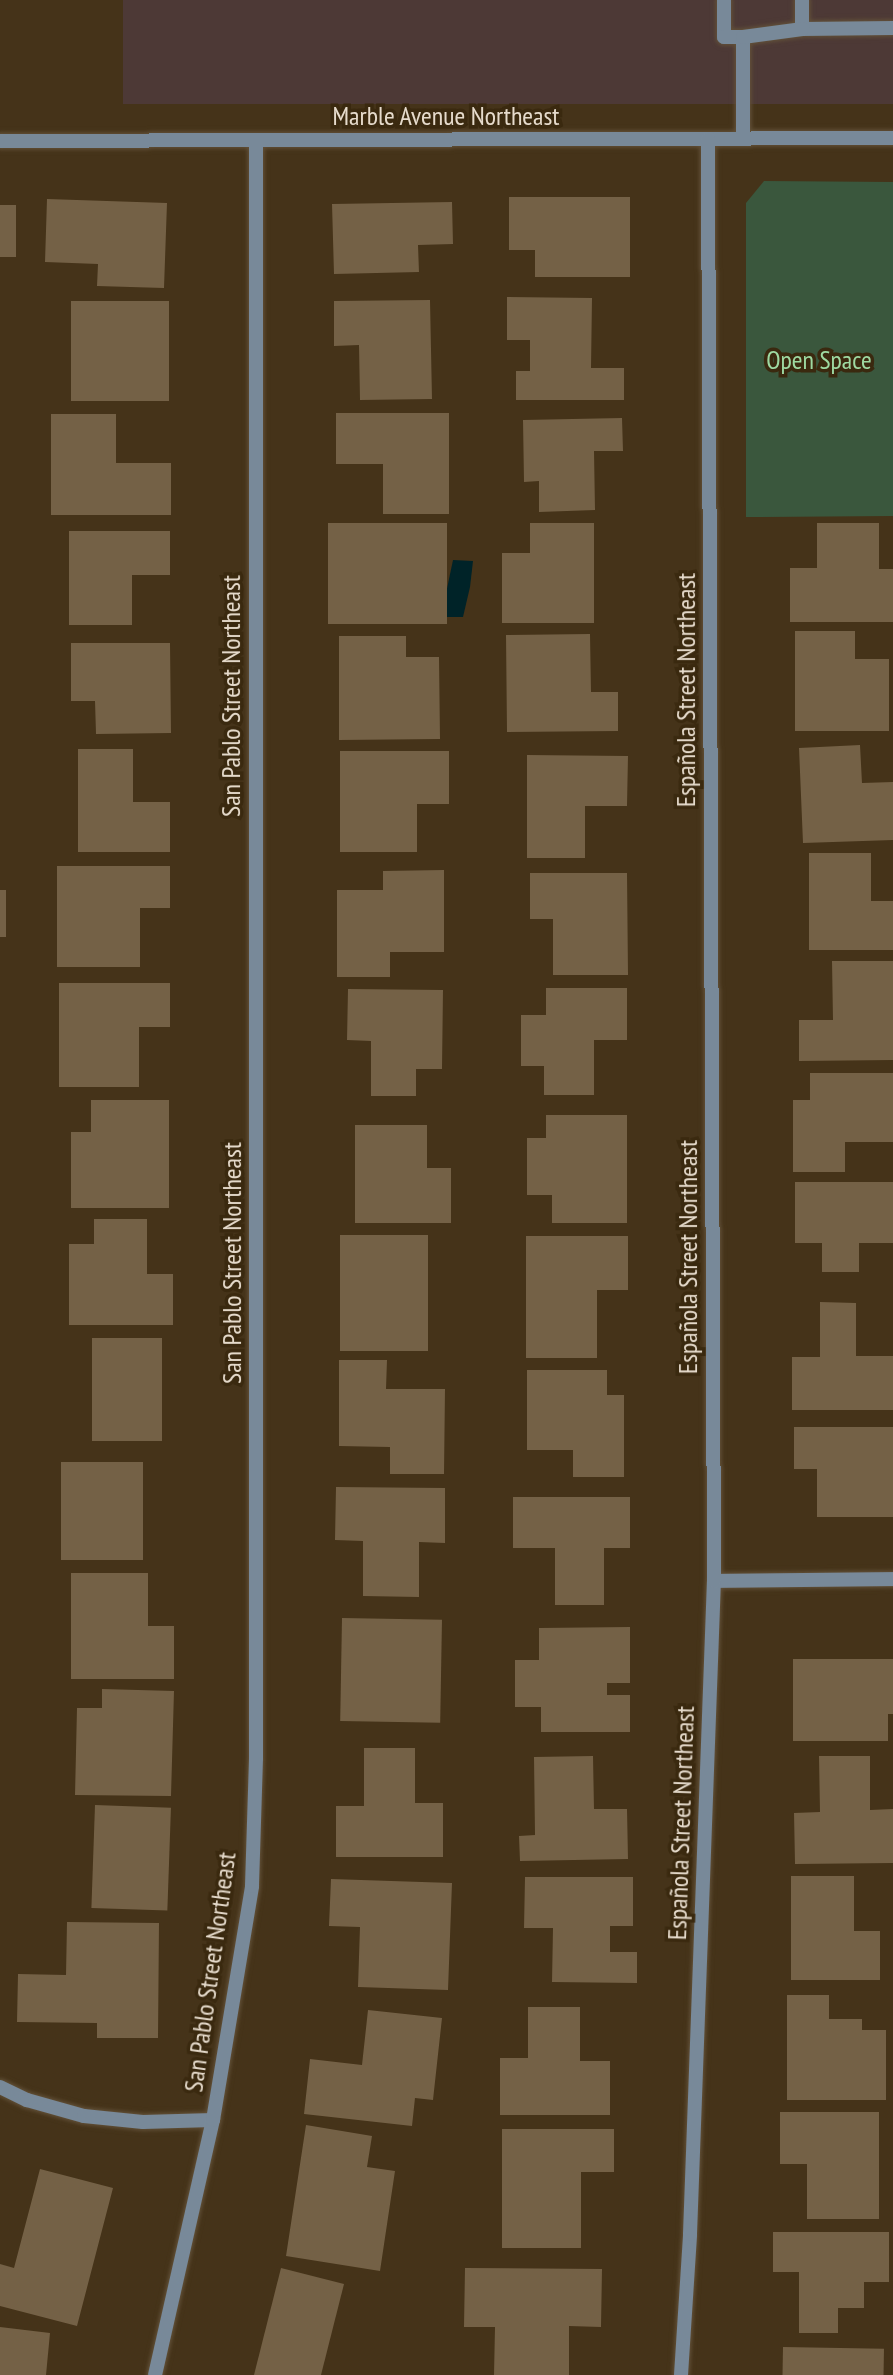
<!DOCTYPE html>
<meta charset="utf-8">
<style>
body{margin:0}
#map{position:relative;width:893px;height:2375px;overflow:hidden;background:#453319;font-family:"PT Sans Narrow",sans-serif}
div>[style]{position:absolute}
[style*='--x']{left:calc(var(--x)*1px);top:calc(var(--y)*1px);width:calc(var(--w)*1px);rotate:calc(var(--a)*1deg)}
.commercial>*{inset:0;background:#4d3936;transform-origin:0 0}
.green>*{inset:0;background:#3a573d}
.water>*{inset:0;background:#002328}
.building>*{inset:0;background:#746146;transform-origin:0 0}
.roads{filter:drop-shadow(0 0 2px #625139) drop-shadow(0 0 2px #625139)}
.service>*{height:14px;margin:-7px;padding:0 7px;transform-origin:7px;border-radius:7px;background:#788999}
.minor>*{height:14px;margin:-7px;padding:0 7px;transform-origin:7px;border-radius:7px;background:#788999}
span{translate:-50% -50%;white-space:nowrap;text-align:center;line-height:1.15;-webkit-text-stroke:7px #3a290f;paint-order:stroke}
.street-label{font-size:26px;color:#e6dbcc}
.park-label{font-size:26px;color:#9edaa2}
</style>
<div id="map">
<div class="commercial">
<i style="left:123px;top:0;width:770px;height:104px"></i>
</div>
<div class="green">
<i style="clip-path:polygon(764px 181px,893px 182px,893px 516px,746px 517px,746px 203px)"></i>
</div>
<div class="water">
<i style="clip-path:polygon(453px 560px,473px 561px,470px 587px,463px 617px,441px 617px)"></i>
</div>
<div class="building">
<i style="clip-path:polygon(509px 197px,630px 197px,630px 277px,535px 277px,535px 250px,509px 250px)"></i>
<i style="clip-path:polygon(47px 199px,167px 203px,164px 288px,97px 286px,98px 264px,45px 262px)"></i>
<i style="clip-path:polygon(452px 202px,453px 244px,418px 245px,419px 272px,334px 274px,332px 204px)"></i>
<i style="left:0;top:205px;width:16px;height:52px"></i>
<i style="clip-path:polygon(507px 297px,592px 298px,591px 368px,624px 368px,624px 400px,516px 400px,516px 371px,530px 371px,530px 340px,507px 340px)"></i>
<i style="clip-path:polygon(430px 300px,432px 399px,360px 400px,359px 345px,334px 346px,334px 301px)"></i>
<i style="left:71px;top:301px;width:98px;height:100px"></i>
<i style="clip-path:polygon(336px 413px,449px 413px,449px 514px,383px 514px,383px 464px,336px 464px)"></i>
<i style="clip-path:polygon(51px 414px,116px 414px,116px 463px,171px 463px,171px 515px,51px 515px)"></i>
<i style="clip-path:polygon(622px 418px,623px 451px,594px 451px,595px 510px,539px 512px,539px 481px,524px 482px,523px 420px)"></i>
<i style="left:328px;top:523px;width:119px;height:101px"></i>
<i style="clip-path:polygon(530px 523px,594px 523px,594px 623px,502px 623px,502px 553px,530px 553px)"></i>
<i style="clip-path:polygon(817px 523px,879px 523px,879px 569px,893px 569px,893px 622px,790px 622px,790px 568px,817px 568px)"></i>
<i style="clip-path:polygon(69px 531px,170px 531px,170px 575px,132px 575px,132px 625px,69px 625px)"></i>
<i style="clip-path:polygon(795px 631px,855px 631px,855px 659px,889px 659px,889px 731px,795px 731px)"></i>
<i style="clip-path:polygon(590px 634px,591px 692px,618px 692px,618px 731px,507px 732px,506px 635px)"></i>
<i style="clip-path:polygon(339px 636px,406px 636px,406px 657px,439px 657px,440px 739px,339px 740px)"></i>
<i style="clip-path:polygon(71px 643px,170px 643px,171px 733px,96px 734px,95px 701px,71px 701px)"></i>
<i style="clip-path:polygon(860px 745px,862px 783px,893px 782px,893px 840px,803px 843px,799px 748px)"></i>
<i style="clip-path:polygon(78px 749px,133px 749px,133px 802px,170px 802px,170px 852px,78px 852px)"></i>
<i style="clip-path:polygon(340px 751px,449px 751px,449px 804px,417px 804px,417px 852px,340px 852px)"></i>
<i style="clip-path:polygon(527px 755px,628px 756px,627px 806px,585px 806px,585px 858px,527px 858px)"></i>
<i style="clip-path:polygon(809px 853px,871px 853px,871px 901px,893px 901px,893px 950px,809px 950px)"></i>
<i style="clip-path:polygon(57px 866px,170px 866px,170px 908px,140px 908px,140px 967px,57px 967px)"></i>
<i style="clip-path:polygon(444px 870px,444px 952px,390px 952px,390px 977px,337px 977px,337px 890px,383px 890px,383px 871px)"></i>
<i style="clip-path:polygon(530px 873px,627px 873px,628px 975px,553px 975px,553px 919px,530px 919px)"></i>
<i style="left:0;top:890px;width:6px;height:47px"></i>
<i style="clip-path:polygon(832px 961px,893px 961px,893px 1060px,799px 1061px,799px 1020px,833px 1020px)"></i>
<i style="clip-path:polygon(59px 983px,170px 983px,170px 1027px,139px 1027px,139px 1087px,59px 1087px)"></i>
<i style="clip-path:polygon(546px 988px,627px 988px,627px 1040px,594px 1040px,594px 1095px,544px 1095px,544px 1066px,521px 1066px,521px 1015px,546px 1015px)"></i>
<i style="clip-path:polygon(348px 989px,443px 990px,442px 1069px,416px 1069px,416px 1096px,371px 1096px,371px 1041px,347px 1040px)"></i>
<i style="clip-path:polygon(810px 1073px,893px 1073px,893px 1142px,845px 1142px,845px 1172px,793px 1172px,793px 1100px,810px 1100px)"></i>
<i style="clip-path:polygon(91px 1100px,169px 1100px,169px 1208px,71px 1208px,71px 1132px,91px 1132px)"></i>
<i style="clip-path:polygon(546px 1115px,627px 1115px,627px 1223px,552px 1223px,552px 1195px,527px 1195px,527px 1138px,546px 1138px)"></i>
<i style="clip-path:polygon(355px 1125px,427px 1125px,427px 1168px,451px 1168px,451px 1223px,355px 1223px)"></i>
<i style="clip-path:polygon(795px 1182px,893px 1182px,893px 1243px,859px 1243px,859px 1272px,822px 1272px,822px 1243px,795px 1243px)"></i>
<i style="clip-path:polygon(94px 1219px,147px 1219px,147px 1274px,173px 1274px,173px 1325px,69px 1325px,69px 1244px,94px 1244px)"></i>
<i style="left:340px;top:1235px;width:88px;height:116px"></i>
<i style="clip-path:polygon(526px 1236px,628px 1236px,628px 1290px,597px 1290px,597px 1358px,526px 1358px)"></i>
<i style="clip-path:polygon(820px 1302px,856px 1303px,856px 1356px,893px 1356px,893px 1410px,792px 1410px,792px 1357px,820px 1357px)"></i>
<i style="left:92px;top:1338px;width:70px;height:103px"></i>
<i style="clip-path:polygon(339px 1360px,387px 1360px,386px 1389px,445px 1389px,444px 1474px,390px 1474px,390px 1447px,339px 1446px)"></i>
<i style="clip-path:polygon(527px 1370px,607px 1370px,607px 1395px,624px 1395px,624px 1477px,573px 1477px,573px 1450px,527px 1450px)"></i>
<i style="clip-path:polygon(794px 1427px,893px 1427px,893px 1517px,817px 1517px,817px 1469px,794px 1469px)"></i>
<i style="left:61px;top:1462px;width:82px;height:98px"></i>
<i style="clip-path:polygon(336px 1487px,445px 1488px,445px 1543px,419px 1542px,419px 1597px,363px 1596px,363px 1541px,335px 1540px)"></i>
<i style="clip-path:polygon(513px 1497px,630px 1497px,630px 1548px,604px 1548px,604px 1605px,555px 1605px,555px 1548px,513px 1548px)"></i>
<i style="clip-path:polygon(71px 1573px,148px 1573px,148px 1626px,174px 1626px,174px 1679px,71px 1679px)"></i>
<i style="left:342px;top:1618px;width:100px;height:103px;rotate:1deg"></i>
<i style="clip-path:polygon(630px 1627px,630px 1683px,607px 1683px,607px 1695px,630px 1695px,630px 1732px,541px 1732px,541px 1707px,515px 1707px,515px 1660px,539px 1660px,539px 1628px)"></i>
<i style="clip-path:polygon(793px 1659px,893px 1659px,893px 1714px,888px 1714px,888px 1741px,793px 1741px)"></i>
<i style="clip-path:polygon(102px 1689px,174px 1691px,171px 1796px,75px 1795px,77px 1708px,102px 1708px)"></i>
<i style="clip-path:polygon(364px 1748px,415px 1748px,415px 1803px,443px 1803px,443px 1857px,336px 1857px,336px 1806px,364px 1806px)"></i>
<i style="clip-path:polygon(593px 1756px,594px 1809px,627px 1809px,628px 1859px,520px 1861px,519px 1836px,535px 1835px,534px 1757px)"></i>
<i style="clip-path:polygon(819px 1756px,870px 1756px,870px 1810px,893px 1809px,893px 1863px,795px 1864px,794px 1813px,820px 1812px)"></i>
<i style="left:95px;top:1805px;width:76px;height:103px;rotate:2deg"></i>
<i style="clip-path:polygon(791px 1876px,854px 1876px,854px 1931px,880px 1931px,880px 1980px,791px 1980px)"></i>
<i style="clip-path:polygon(525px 1877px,633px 1877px,633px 1926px,610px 1926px,610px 1952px,637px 1952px,637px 1983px,552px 1982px,553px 1928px,524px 1928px)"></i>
<i style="clip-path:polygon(331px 1879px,452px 1883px,448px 1990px,358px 1987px,360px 1927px,329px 1926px)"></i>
<i style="clip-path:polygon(67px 1922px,159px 1923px,158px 2038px,97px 2038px,97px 2023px,17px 2022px,18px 1974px,66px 1975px)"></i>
<i style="clip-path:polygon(787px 1995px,829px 1995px,829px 2019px,862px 2019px,862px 2030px,886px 2030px,886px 2100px,787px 2100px)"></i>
<i style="clip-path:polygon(528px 2007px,580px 2007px,580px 2061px,610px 2061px,610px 2115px,500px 2115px,500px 2058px,528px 2058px)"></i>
<i style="clip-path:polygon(368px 2010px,442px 2018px,433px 2100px,415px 2098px,412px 2126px,304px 2114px,310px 2059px,362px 2065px)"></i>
<i style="clip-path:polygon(780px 2112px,879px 2112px,879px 2219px,807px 2219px,807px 2164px,780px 2164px)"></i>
<i style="clip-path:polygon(306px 2125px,372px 2136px,367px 2167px,395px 2171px,380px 2271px,286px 2256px)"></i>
<i style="clip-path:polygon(502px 2129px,614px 2129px,614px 2172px,581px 2172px,581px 2248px,502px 2248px)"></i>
<i style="clip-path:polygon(40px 2169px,113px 2188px,77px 2326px,0 2306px,0 2264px,14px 2268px)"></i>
<i style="clip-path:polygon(773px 2232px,889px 2232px,889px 2282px,864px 2282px,864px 2308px,838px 2308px,838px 2333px,799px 2333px,799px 2272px,773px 2272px)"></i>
<i style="clip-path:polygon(281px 2268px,344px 2284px,321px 2375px,254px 2375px)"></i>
<i style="clip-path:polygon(465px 2268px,602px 2269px,601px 2327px,569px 2326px,569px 2375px,494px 2375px,495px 2327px,464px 2327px)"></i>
<i style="clip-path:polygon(0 2327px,50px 2333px,46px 2375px,0 2375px)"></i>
<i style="left:783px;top:2347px;width:101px;height:28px;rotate:1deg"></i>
</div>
<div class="roads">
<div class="service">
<i style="--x:724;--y:0;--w:37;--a:90"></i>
<i style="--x:724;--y:37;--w:19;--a:0"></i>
<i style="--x:743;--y:37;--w:102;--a:90"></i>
<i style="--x:802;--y:0;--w:29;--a:90"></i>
<i style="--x:802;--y:29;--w:91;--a:-0.6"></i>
<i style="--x:743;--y:37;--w:60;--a:-7.7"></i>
</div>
<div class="minor">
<i style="--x:0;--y:141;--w:893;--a:-0.19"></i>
<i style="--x:714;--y:1581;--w:179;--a:-0.6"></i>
<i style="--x:0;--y:2087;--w:30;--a:26"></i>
<i style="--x:27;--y:2100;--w:59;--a:15.7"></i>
<i style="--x:84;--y:2116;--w:59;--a:5.8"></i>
<i style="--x:143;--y:2122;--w:70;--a:-1.6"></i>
<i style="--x:155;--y:2375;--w:262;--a:-77.2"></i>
<i style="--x:213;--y:2120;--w:237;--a:-80.5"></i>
<i style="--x:252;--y:1886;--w:128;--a:-88.2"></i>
<i style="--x:256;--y:1758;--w:1617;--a:-90"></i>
<i style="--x:681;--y:2375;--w:141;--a:-86.3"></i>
<i style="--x:690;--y:2234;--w:653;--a:-87.9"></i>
<i style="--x:714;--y:1581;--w:1442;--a:-90.24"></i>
</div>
</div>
<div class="street-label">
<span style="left:446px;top:116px">Marble Avenue Northeast</span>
<span style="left:686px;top:690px;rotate:-90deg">Española Street Northeast</span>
<span style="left:231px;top:696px;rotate:-90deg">San Pablo Street Northeast</span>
<span style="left:688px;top:1257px;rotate:-90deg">Española Street Northeast</span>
<span style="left:232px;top:1263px;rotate:-90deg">San Pablo Street Northeast</span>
<span style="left:681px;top:1823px;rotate:-88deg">Española Street Northeast</span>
<span style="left:210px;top:1972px;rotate:-82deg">San Pablo Street Northeast</span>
</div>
<div class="park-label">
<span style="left:819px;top:360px">Open Space</span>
</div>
</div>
